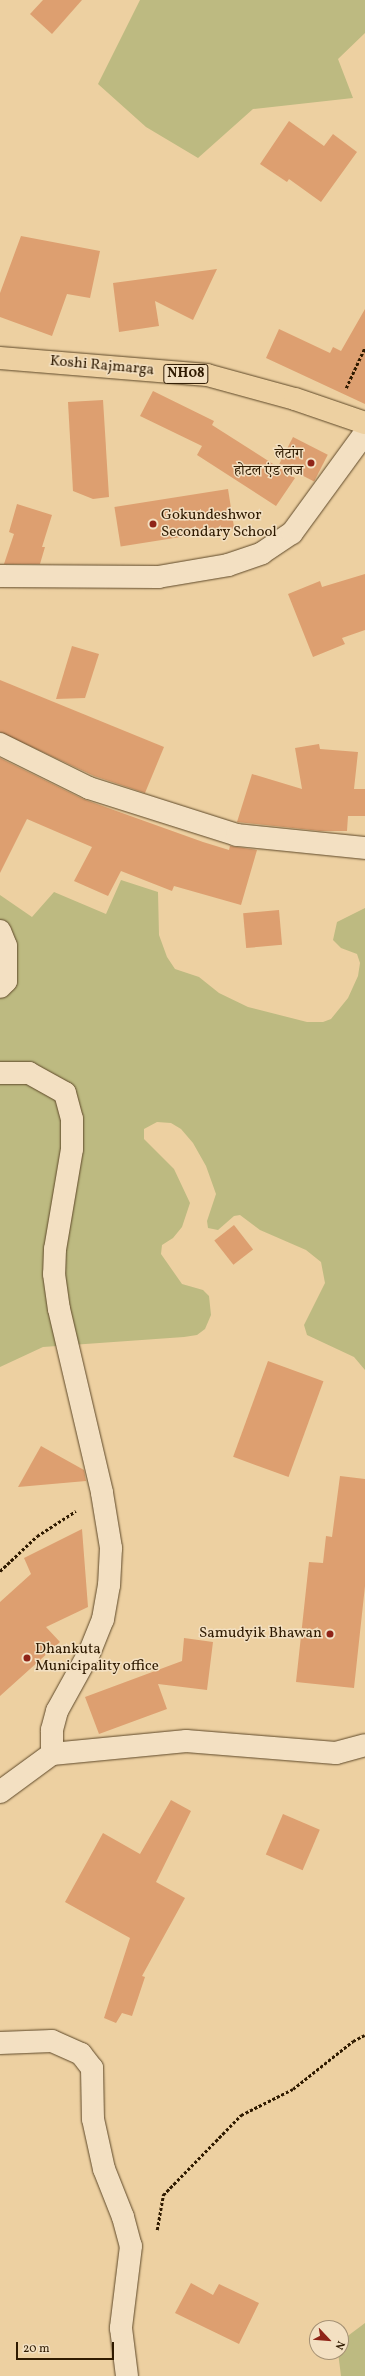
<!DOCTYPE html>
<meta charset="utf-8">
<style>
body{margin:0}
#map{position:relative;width:365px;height:2376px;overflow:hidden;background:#edd0a1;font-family:Vollkorn,"Noto Serif Devanagari",serif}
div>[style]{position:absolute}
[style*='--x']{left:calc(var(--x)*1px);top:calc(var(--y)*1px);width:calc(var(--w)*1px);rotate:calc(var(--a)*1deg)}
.green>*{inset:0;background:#bdba81}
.building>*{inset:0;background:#dd9f70;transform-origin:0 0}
.path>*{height:2.5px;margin-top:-1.25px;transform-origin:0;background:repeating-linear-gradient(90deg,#2f1a00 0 3px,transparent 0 5px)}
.roads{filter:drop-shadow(0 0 1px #5e4828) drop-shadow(0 0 1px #5e4828)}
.street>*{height:22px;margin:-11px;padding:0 11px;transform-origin:11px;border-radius:11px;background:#f3e0c2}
.primary>*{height:22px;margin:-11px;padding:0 11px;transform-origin:11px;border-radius:11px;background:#edd0a1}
.dots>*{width:11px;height:11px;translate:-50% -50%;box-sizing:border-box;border:2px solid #f3e0c2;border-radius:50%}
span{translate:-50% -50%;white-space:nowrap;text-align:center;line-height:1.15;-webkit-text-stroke:3px #f3e0c2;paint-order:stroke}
.shield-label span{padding:1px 3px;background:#f3e0c2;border:1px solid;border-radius:3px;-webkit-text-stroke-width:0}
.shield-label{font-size:14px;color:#2f1a00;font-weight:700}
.street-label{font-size:15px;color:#2f1a00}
.poi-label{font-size:15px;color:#2f1a00}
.right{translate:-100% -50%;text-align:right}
.left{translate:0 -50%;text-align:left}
.north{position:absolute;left:309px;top:2320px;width:40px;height:40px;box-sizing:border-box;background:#f3e0c2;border:1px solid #a59174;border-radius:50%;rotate:116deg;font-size:11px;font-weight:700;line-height:16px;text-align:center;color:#2f1a00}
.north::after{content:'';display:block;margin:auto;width:14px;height:18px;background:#8f2418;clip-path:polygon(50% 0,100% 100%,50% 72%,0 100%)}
.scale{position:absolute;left:16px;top:2342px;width:98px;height:18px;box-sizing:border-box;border:2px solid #2f1a00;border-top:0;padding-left:5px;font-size:12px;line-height:14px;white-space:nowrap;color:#2f1a00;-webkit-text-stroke:3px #f3e0c2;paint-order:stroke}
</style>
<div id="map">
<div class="green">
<i style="clip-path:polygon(140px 0,365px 0,365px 33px,338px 59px,353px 98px,253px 109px,198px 158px,146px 127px,98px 84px)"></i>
<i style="clip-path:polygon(121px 880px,158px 892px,159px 935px,167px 957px,175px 969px,199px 977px,219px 993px,248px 1007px,307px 1022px,323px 1022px,331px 1019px,348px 998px,358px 976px,360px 963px,357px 954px,341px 948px,333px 940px,337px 922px,365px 908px,365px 1370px,354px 1357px,307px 1335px,304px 1325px,325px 1283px,321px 1262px,306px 1250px,260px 1230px,240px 1215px,234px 1216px,218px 1230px,208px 1228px,207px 1221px,216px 1194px,206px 1166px,193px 1143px,181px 1129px,171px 1123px,157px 1122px,144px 1129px,144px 1139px,174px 1169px,190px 1203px,182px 1227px,173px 1238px,162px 1245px,161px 1254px,182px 1284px,203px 1290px,209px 1296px,211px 1315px,205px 1329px,197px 1335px,184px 1337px,43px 1347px,0 1367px,0 895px,32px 917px,54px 892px,106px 914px)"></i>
<i style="clip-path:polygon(365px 2323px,365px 2376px,341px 2376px,338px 2352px,341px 2352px,341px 2341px)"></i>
</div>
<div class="building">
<i style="clip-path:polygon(43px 0,82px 0,52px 34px,30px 14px)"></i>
<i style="clip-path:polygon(289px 121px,324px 146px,333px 134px,357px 152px,321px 202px,289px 179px,287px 182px,260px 164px)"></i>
<i style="clip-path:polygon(21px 236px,100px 251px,90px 298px,67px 294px,52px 336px,0 317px,0 293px)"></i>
<i style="clip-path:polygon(217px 269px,193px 320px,155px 301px,159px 326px,119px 332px,113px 283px)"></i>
<i style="clip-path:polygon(365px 309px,365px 404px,266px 358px,279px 329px,330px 353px,333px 347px,341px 351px)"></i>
<i style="clip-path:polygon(153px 391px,214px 421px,212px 425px,295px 478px,276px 506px,197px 455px,202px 446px,140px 416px)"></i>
<i style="clip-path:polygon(103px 400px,109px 497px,93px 499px,73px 491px,68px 402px)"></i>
<i style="left:293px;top:437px;width:39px;height:30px;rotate:27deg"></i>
<i style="left:228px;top:489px;width:40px;height:115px;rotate:81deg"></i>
<i style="clip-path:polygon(17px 504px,52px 515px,42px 547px,45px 547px,40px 564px,4px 564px,14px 534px,9px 532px)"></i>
<i style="clip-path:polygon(365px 574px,365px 630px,342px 638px,345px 644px,313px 657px,288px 594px,320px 581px,322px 587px)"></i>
<i style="clip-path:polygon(72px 646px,99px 654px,85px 698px,56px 699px)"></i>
<i style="clip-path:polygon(0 680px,164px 747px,145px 793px,94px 776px,0 732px)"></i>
<i style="clip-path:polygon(319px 744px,320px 749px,358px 752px,354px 789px,365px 789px,365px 816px,348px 816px,347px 831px,320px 831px,237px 822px,252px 774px,302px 789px,295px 748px)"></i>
<i style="clip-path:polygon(0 758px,83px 799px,203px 842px,229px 850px,230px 846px,257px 850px,241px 905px,174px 886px,172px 891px,121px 871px,108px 896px,74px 881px,92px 847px,27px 819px,0 873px)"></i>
<i style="left:279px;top:910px;width:35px;height:36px;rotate:85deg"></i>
<i style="left:234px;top:1225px;width:31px;height:25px;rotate:52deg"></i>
<i style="left:268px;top:1361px;width:59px;height:102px;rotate:20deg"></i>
<i style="clip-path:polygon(41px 1446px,84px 1470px,86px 1481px,18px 1487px)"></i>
<i style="clip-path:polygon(340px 1476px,365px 1479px,365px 1586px,354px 1688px,296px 1682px,309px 1562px,323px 1563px,326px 1536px,332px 1537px)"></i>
<i style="clip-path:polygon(82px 1529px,88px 1607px,46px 1627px,60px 1642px,0 1696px,0 1602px,31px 1574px,24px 1558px)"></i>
<i style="clip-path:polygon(184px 1638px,213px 1642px,207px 1690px,158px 1684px,167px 1709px,99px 1734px,85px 1697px,182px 1661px)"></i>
<i style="clip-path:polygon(171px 1800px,191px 1811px,156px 1882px,185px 1898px,142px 1976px,145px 1977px,132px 2016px,122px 2013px,116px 2023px,104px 2018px,130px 1938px,65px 1902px,103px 1833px,140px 1854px)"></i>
<i style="left:283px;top:1814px;width:40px;height:44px;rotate:23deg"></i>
<i style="clip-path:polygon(191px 2283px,213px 2295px,219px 2284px,259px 2303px,239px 2344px,175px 2313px)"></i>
</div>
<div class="path">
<i style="--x:346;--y:388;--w:45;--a:-65.1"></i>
<i style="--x:0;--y:1571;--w:51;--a:-43.4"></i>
<i style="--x:37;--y:1536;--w:46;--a:-32.7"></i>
<i style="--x:157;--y:2230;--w:36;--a:-80"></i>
<i style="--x:163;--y:2195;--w:112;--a:-45.7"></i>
<i style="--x:241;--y:2115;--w:58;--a:-26.6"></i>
<i style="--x:293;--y:2089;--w:77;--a:-38.7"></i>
<i style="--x:353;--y:2041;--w:13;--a:-27"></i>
</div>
<div class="roads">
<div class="street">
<i style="--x:0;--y:576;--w:158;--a:0.4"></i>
<i style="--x:158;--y:577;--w:71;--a:-9.7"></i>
<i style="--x:228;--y:565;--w:36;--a:-19"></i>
<i style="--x:262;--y:553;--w:36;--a:-34"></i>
<i style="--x:292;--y:533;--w:124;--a:-53.9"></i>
<i style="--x:0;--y:744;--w:99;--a:26.3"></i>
<i style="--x:89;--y:788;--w:155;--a:17.6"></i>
<i style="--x:237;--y:835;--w:129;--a:5.8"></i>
<i style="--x:0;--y:931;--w:16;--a:68"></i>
<i style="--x:6;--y:946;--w:35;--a:90"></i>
<i style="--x:6;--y:981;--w:8;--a:135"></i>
<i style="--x:0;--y:1073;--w:29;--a:0"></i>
<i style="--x:29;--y:1073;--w:41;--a:29.1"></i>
<i style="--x:65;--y:1093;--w:27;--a:75"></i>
<i style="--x:72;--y:1119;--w:30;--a:90"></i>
<i style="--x:72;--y:1149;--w:101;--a:99.6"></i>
<i style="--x:55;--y:1249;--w:25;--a:92"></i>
<i style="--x:54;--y:1274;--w:35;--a:82"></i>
<i style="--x:59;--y:1309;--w:189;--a:76.8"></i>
<i style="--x:102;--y:1493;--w:56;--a:80.7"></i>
<i style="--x:111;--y:1548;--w:37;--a:93"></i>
<i style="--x:109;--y:1585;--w:35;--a:100"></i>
<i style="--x:103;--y:1619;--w:37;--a:112"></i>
<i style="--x:89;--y:1653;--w:66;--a:118.9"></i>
<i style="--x:57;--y:1711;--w:20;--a:105"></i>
<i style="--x:52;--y:1730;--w:24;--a:90"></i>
<i style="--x:0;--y:1792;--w:64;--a:-36.2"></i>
<i style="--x:52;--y:1754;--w:135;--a:-5.5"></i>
<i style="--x:186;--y:1741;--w:150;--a:4.6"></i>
<i style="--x:336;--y:1753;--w:30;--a:-15"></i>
<i style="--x:0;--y:2043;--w:52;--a:-2.2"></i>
<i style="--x:52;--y:2041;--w:32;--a:24"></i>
<i style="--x:81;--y:2054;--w:18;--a:52"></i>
<i style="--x:92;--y:2068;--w:51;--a:88.9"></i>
<i style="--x:93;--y:2119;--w:51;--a:77.6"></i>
<i style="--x:104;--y:2169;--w:52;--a:68.4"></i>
<i style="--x:123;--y:2217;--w:30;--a:75"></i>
<i style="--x:131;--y:2246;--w:83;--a:97"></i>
<i style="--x:121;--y:2328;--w:48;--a:82.9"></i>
</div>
<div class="primary">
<i style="--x:0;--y:358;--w:208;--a:4.7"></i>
<i style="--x:207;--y:375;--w:91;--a:15.3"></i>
<i style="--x:295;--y:399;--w:74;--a:18.9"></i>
</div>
</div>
<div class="dots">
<i style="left:311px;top:463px;background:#8f2418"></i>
<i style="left:153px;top:524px;background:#8f2418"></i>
<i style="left:330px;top:1634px;background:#8f2418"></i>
<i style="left:27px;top:1658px;background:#8f2418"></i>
</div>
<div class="shield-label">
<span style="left:186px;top:374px">NH08</span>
</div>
<div class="street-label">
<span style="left:102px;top:366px;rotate:5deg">Koshi Rajmarga</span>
</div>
<div class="poi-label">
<span class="right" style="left:303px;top:463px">लेटांग<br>होटल एंड लज</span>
<span class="left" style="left:161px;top:524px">Gokundeshwor<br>Secondary School</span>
<span class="right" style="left:322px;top:1634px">Samudyik Bhawan</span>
<span class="left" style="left:35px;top:1658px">Dhankuta<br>Municipality office</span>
</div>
<div class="north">N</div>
<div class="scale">20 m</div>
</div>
